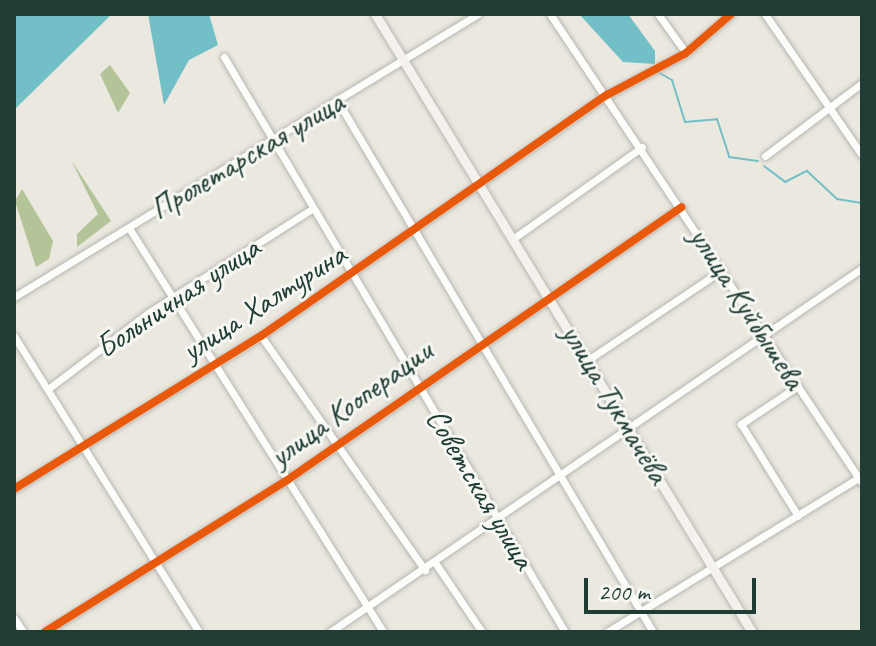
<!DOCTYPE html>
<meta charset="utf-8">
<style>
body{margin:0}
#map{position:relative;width:876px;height:646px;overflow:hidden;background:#ebe8df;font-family:Caveat,sans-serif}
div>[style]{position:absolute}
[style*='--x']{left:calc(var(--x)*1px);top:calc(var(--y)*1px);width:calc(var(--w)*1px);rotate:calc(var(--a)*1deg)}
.forest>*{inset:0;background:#b3c598}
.water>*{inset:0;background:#73bfc8}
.stream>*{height:2px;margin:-1px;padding:0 1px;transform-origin:1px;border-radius:1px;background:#73bfc8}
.roads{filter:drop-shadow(0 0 2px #b6b7b1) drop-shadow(0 0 2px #b6b7b1)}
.street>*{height:7px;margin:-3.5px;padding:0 3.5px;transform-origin:3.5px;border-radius:3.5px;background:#fcfcfa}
.secondary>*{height:9px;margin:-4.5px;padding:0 4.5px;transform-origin:4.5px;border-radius:4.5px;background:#f5f1ec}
.cycleway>*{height:8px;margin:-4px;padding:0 4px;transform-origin:4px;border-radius:4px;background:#e8590c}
span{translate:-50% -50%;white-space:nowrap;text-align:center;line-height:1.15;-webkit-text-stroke:6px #f6f6f2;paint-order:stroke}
.street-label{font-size:32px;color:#1f3d34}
.frame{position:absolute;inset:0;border:16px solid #1f3d34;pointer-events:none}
.scale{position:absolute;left:584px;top:578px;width:172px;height:36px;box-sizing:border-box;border:4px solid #1f3d34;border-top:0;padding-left:10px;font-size:24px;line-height:28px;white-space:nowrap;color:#1f3d34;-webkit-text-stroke:6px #f6f6f2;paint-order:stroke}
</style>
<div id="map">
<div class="forest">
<i style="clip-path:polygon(110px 65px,130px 93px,118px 113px,100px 74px)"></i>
<i style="clip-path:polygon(71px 160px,111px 221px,77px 247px,77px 234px,98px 214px)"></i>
<i style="clip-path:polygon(22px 189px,53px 241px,49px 259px,36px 267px,15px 201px)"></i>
</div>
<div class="water">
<i style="clip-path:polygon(14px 14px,112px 14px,14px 110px)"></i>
<i style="clip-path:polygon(148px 14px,209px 14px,218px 45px,189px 60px,164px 105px)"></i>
<i style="clip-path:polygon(579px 14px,628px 14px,655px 51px,655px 64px,623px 62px)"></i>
</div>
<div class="stream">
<i style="--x:658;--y:72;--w:16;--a:30"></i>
<i style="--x:672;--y:80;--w:44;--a:72.8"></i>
<i style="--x:685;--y:122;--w:32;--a:-5"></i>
<i style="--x:717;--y:119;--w:40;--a:72"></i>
<i style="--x:729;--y:157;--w:29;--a:8"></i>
<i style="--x:764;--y:166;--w:26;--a:37"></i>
<i style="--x:785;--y:182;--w:25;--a:-27"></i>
<i style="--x:807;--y:171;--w:41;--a:43"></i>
<i style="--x:837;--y:199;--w:25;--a:9"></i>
</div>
<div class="roads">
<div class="street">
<i style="--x:550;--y:14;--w:563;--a:56.37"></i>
<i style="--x:658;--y:14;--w:48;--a:54.3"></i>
<i style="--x:765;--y:14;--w:171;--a:55.5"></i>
<i style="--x:224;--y:57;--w:669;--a:59.33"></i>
<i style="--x:337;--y:100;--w:619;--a:59.29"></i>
<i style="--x:765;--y:156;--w:121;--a:-37"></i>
<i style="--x:129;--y:228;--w:477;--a:57.8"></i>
<i style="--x:514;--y:238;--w:157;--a:-35.4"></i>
<i style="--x:14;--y:297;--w:543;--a:-31.38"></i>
<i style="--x:14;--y:336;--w:349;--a:58"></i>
<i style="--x:261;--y:336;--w:286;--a:55"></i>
<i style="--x:588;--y:360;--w:161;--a:-33.9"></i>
<i style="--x:798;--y:386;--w:69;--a:146.3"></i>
<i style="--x:741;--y:424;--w:108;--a:58.2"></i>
<i style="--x:48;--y:389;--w:126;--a:-37.2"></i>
<i style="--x:148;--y:313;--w:192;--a:-32.4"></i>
<i style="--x:14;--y:489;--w:291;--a:-31.8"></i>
<i style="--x:261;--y:336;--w:422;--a:-34.9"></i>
<i style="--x:607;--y:95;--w:89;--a:-28"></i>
<i style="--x:686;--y:53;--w:60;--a:-40.9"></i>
<i style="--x:436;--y:564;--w:82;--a:55.9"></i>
<i style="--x:14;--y:618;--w:17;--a:57"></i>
<i style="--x:45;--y:632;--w:284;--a:-32.1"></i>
<i style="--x:286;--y:481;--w:481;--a:-34.7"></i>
<i style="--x:330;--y:632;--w:645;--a:-34.38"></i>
<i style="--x:607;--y:632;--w:297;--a:-31.5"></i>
</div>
<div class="secondary">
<i style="--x:375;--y:14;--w:724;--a:58.62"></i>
</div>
</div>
<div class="cycleway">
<i style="--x:14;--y:489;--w:291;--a:-31.8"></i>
<i style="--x:261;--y:336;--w:422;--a:-34.9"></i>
<i style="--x:607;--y:95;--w:89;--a:-28"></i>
<i style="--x:686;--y:53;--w:60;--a:-40.9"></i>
<i style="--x:45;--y:632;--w:284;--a:-32.1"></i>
<i style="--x:286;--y:481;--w:481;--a:-34.7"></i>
</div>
<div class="street-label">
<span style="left:247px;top:156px;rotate:-31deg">Пролетарская улица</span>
<span style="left:178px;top:298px;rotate:-34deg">Больничная улица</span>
<span style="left:264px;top:303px;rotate:-33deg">улица Халтурина</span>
<span style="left:747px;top:308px;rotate:57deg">улица Куйбышева</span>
<span style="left:351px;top:404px;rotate:-36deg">улица Кооперации</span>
<span style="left:615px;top:404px;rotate:59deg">улица Тукмачёва</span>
<span style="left:480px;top:489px;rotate:59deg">Советская улица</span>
</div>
<div class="frame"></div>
<div class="scale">200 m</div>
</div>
